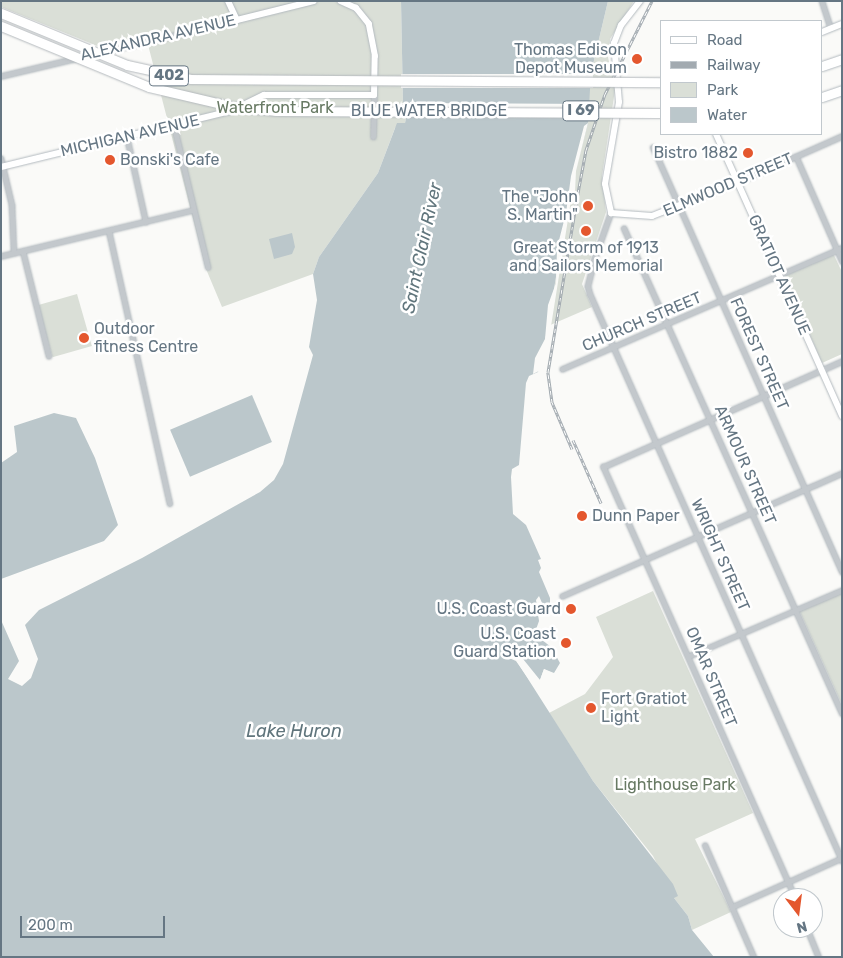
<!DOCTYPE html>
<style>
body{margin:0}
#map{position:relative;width:843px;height:958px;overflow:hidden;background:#fafaf8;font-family:Rubik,sans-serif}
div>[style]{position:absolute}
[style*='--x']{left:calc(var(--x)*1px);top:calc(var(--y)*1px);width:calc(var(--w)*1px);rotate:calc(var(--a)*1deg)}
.green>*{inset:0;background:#dadfd7;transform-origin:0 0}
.water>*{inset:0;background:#bbc7cb;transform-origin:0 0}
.pier>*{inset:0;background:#fafaf8;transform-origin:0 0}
.roads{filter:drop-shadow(0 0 1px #b3babf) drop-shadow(0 0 1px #b3babf)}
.street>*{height:4.5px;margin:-2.25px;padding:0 2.25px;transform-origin:2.25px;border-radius:2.25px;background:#c3c8cc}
.secondary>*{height:6px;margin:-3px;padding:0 3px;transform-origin:3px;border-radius:3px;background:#fff}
.highway>*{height:9px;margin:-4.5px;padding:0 4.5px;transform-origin:4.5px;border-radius:4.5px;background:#fff}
.rail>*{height:3px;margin-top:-1.5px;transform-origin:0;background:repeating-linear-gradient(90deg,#fff 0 4px,#a2aab0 0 8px);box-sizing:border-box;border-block:1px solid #a2aab0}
.bridges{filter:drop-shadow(0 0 1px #b4b9bd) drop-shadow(0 0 1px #b4b9bd)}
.highway-bridge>*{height:9px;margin:-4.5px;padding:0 4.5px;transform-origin:4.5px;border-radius:4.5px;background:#fff}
.dots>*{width:14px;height:14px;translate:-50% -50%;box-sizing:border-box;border:2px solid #fff;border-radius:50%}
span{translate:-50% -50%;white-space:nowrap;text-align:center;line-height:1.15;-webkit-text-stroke:5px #fff;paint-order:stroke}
.shield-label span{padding:1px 4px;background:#fff;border:1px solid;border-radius:4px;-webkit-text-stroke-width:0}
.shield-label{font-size:15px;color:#657683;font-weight:700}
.street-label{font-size:16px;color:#657683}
.poi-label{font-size:16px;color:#657683}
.right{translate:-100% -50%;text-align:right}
.left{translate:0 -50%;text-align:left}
.park-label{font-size:16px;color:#687a64}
.water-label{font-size:18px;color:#60757c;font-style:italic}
.frame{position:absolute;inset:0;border:2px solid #657683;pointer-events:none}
.legend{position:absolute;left:660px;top:20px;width:162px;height:115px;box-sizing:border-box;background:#fff;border:1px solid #c1c8cd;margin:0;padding:6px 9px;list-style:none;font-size:15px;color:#657683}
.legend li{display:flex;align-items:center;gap:10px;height:25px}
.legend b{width:25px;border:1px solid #c1c8cd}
.north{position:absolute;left:773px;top:888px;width:50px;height:50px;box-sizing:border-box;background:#fff;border:1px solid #c1c8cd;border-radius:50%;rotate:165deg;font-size:14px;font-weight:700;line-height:20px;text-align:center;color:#657683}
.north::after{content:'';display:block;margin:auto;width:18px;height:22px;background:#e4572e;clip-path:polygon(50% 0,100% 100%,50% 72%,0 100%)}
.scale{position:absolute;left:20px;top:916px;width:145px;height:22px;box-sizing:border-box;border:2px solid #657683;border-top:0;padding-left:6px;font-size:15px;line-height:18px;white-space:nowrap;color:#657683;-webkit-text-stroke:4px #fff;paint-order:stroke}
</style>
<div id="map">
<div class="green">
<i style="clip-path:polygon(1px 1px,401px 1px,403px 104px,409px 104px,405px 123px,395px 128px,378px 173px,319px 257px,313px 274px,222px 307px,206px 269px,146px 37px,100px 47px,1px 7px)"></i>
<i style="clip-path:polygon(608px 1px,634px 1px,610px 39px,608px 57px,615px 90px,602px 176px,606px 212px,582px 284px,592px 307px,548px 326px,591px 73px)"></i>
<i style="clip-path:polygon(833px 253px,842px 272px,842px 354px,822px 363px,784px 275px)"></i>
<i style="left:77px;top:294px;width:54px;height:41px;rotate:74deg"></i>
<i style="clip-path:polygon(653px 591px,753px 813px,695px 839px,731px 912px,692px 930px,688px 916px,674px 898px,653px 856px,593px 781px,549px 713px,585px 694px,613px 657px,596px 617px)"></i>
<i style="clip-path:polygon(842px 591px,842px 705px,799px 610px)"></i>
</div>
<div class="water">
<i style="clip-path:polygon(401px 1px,608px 1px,591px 73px,588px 123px,570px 191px,548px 326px,538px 372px,529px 376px,526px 383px,519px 465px,512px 469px,511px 477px,513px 514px,526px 525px,541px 559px,538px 560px,541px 568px,539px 572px,550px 598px,550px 608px,544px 611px,537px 636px,551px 647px,560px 663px,554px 673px,544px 669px,540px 680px,519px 654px,510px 650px,508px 657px,516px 660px,593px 781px,673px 884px,678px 896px,674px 898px,688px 916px,692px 930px,714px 957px,1px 957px,1px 620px,19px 661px,8px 679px,22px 686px,31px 678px,38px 659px,25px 625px,39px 610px,142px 558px,260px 492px,274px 480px,283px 464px,313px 355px,309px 347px,317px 300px,313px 274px,319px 257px,378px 173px,397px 123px,405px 123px,409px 104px,403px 104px)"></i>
<i style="clip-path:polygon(292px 233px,295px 247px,292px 254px,274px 259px,269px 239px)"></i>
<i style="left:252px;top:395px;width:51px;height:89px;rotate:67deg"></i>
<i style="clip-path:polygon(54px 413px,76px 418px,95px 458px,118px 525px,104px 541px,1px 579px,1px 463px,17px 452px,14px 426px)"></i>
</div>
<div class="pier">
<i style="left:401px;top:74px;width:192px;height:14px"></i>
<i style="clip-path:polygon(401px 103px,591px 104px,591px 118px,404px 117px,406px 106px)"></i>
<i style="clip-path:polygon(588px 123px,576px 171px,575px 192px,572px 194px,545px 364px,543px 369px,533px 374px,535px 358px,545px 339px,548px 305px,556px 283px,557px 248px,566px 213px,571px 176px,584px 126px)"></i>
<i style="clip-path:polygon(539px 596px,546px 612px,540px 639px,534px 635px,539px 621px,536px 600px)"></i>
<i style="clip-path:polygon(510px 650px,519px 654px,536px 679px,540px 680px,544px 669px,556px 675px,544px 672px,542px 681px,535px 682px,517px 656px,509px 653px,518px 659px,535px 684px,532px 684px,516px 661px,507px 657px)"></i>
</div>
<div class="roads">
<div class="street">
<i style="--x:822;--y:1;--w:28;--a:72"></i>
<i style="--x:1;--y:76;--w:243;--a:-13.3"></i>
<i style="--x:174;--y:125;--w:146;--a:76.5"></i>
<i style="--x:127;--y:137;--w:87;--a:77.4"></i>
<i style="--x:373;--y:137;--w:42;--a:-88.6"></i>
<i style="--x:653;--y:147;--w:465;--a:66"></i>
<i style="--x:796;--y:156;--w:115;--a:66.3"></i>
<i style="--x:1;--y:158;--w:48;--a:76.8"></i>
<i style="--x:12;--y:205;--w:48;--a:87.6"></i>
<i style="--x:738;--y:182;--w:114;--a:-23.9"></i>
<i style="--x:611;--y:213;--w:48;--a:109.6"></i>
<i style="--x:595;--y:258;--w:29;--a:104"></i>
<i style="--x:588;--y:286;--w:8;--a:76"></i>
<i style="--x:590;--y:294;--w:620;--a:66"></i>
<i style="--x:624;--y:228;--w:532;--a:65.8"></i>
<i style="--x:109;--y:231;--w:279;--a:77.4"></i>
<i style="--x:23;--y:251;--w:108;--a:76.1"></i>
<i style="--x:1;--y:256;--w:197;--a:-13.5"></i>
<i style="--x:562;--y:369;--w:305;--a:-23.4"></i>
<i style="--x:562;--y:596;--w:306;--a:-23.7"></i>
<i style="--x:689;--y:656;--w:167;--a:-23.3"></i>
<i style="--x:705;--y:845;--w:122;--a:66.4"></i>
<i style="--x:795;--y:898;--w:472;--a:-114"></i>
<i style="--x:603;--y:467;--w:261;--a:-23.9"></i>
<i style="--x:734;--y:906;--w:118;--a:-24"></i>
<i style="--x:807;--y:928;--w:31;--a:68"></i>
</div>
<div class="secondary">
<i style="--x:228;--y:1;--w:21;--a:65"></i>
<i style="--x:237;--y:20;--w:79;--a:-13.9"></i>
<i style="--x:640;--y:1;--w:31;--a:128"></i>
<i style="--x:621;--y:25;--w:19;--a:111"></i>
<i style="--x:614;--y:43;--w:59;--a:85.2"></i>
<i style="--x:619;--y:102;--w:83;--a:99.7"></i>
<i style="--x:605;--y:184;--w:30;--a:78"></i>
<i style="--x:611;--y:213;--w:41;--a:4.2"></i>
<i style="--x:652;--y:216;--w:92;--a:-21.6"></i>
<i style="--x:822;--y:32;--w:22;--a:-22"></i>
<i style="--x:716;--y:134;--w:309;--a:65.9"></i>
<i style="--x:1;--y:167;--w:237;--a:-13.7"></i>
<i style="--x:231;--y:111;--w:37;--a:-26"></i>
<i style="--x:264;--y:95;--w:110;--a:0"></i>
<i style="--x:374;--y:95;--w:39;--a:-89"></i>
<i style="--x:375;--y:56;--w:33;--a:-101"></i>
<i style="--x:369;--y:24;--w:21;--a:-129"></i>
<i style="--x:356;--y:8;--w:17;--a:-156"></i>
</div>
<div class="highway">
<i style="--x:822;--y:66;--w:21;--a:-19"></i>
<i style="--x:822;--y:97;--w:21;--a:-19"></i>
</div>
</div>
<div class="rail">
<i style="--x:573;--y:440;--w:69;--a:66"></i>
<i style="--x:572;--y:449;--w:51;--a:-113.1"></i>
<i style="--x:552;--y:402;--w:30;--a:-98"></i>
<i style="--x:548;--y:372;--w:181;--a:-80.5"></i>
<i style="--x:578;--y:193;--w:44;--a:-79.5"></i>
<i style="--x:586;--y:150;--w:59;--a:-71.3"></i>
<i style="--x:605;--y:94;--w:104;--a:-63.2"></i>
</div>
<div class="bridges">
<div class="highway-bridge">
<i style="--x:1;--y:13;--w:136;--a:22.4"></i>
<i style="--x:127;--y:65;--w:66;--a:12.3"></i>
<i style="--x:191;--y:79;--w:471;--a:0.4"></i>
<i style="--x:1;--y:26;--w:160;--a:22.4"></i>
<i style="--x:149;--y:87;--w:87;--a:13.2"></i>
<i style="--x:234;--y:107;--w:43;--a:5.3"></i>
<i style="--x:277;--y:111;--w:385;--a:0.3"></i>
</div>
</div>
<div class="dots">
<i style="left:637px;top:59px;background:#e4572e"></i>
<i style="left:748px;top:153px;background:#e4572e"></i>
<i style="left:110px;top:160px;background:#e4572e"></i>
<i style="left:588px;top:206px;background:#e4572e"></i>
<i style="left:586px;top:231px;background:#e4572e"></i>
<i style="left:84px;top:338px;background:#e4572e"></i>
<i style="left:582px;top:516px;background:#e4572e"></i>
<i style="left:571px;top:609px;background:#e4572e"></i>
<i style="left:566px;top:643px;background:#e4572e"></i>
<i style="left:591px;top:708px;background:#e4572e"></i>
</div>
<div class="shield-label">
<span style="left:169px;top:76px">402</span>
<span style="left:581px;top:111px">I 69</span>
</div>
<div class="street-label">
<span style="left:158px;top:38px;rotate:-13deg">ALEXANDRA AVENUE</span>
<span style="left:429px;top:111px">BLUE WATER BRIDGE</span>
<span style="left:130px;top:136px;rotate:-13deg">MICHIGAN AVENUE</span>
<span style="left:728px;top:185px;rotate:-23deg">ELMWOOD STREET</span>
<span style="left:779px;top:275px;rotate:66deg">GRATIOT AVENUE</span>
<span style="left:642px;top:322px;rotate:-23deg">CHURCH STREET</span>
<span style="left:759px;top:354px;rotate:66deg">FOREST STREET</span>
<span style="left:745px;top:465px;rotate:66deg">ARMOUR STREET</span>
<span style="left:720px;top:555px;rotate:66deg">WRIGHT STREET</span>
<span style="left:711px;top:677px;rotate:67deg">OMAR STREET</span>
</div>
<div class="poi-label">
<span class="right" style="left:627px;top:59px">Thomas Edison<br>Depot Museum</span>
<span class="right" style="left:738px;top:153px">Bistro 1882</span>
<span class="left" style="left:120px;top:160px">Bonski's Cafe</span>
<span class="right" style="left:578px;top:206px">The "John<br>S. Martin"</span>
<span style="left:586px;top:257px">Great Storm of 1913<br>and Sailors Memorial</span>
<span class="left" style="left:94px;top:338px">Outdoor<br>fitness Centre</span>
<span class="left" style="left:592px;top:516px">Dunn Paper</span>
<span class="right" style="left:561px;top:609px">U.S. Coast Guard</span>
<span class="right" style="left:556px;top:643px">U.S. Coast<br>Guard Station</span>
<span class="left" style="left:601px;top:708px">Fort Gratiot<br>Light</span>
</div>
<div class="park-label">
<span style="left:275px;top:108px">Waterfront Park</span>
<span style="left:675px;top:785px">Lighthouse Park</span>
</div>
<div class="water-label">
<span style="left:422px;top:248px;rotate:-78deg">Saint Clair River</span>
<span style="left:294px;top:731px">Lake Huron</span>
</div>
<div class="frame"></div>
<ul class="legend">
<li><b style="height:6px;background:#fff"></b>Road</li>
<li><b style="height:6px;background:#a2aab0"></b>Railway</li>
<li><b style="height:14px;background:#dadfd7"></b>Park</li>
<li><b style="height:14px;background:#bbc7cb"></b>Water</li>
</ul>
<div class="north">N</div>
<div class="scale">200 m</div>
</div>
